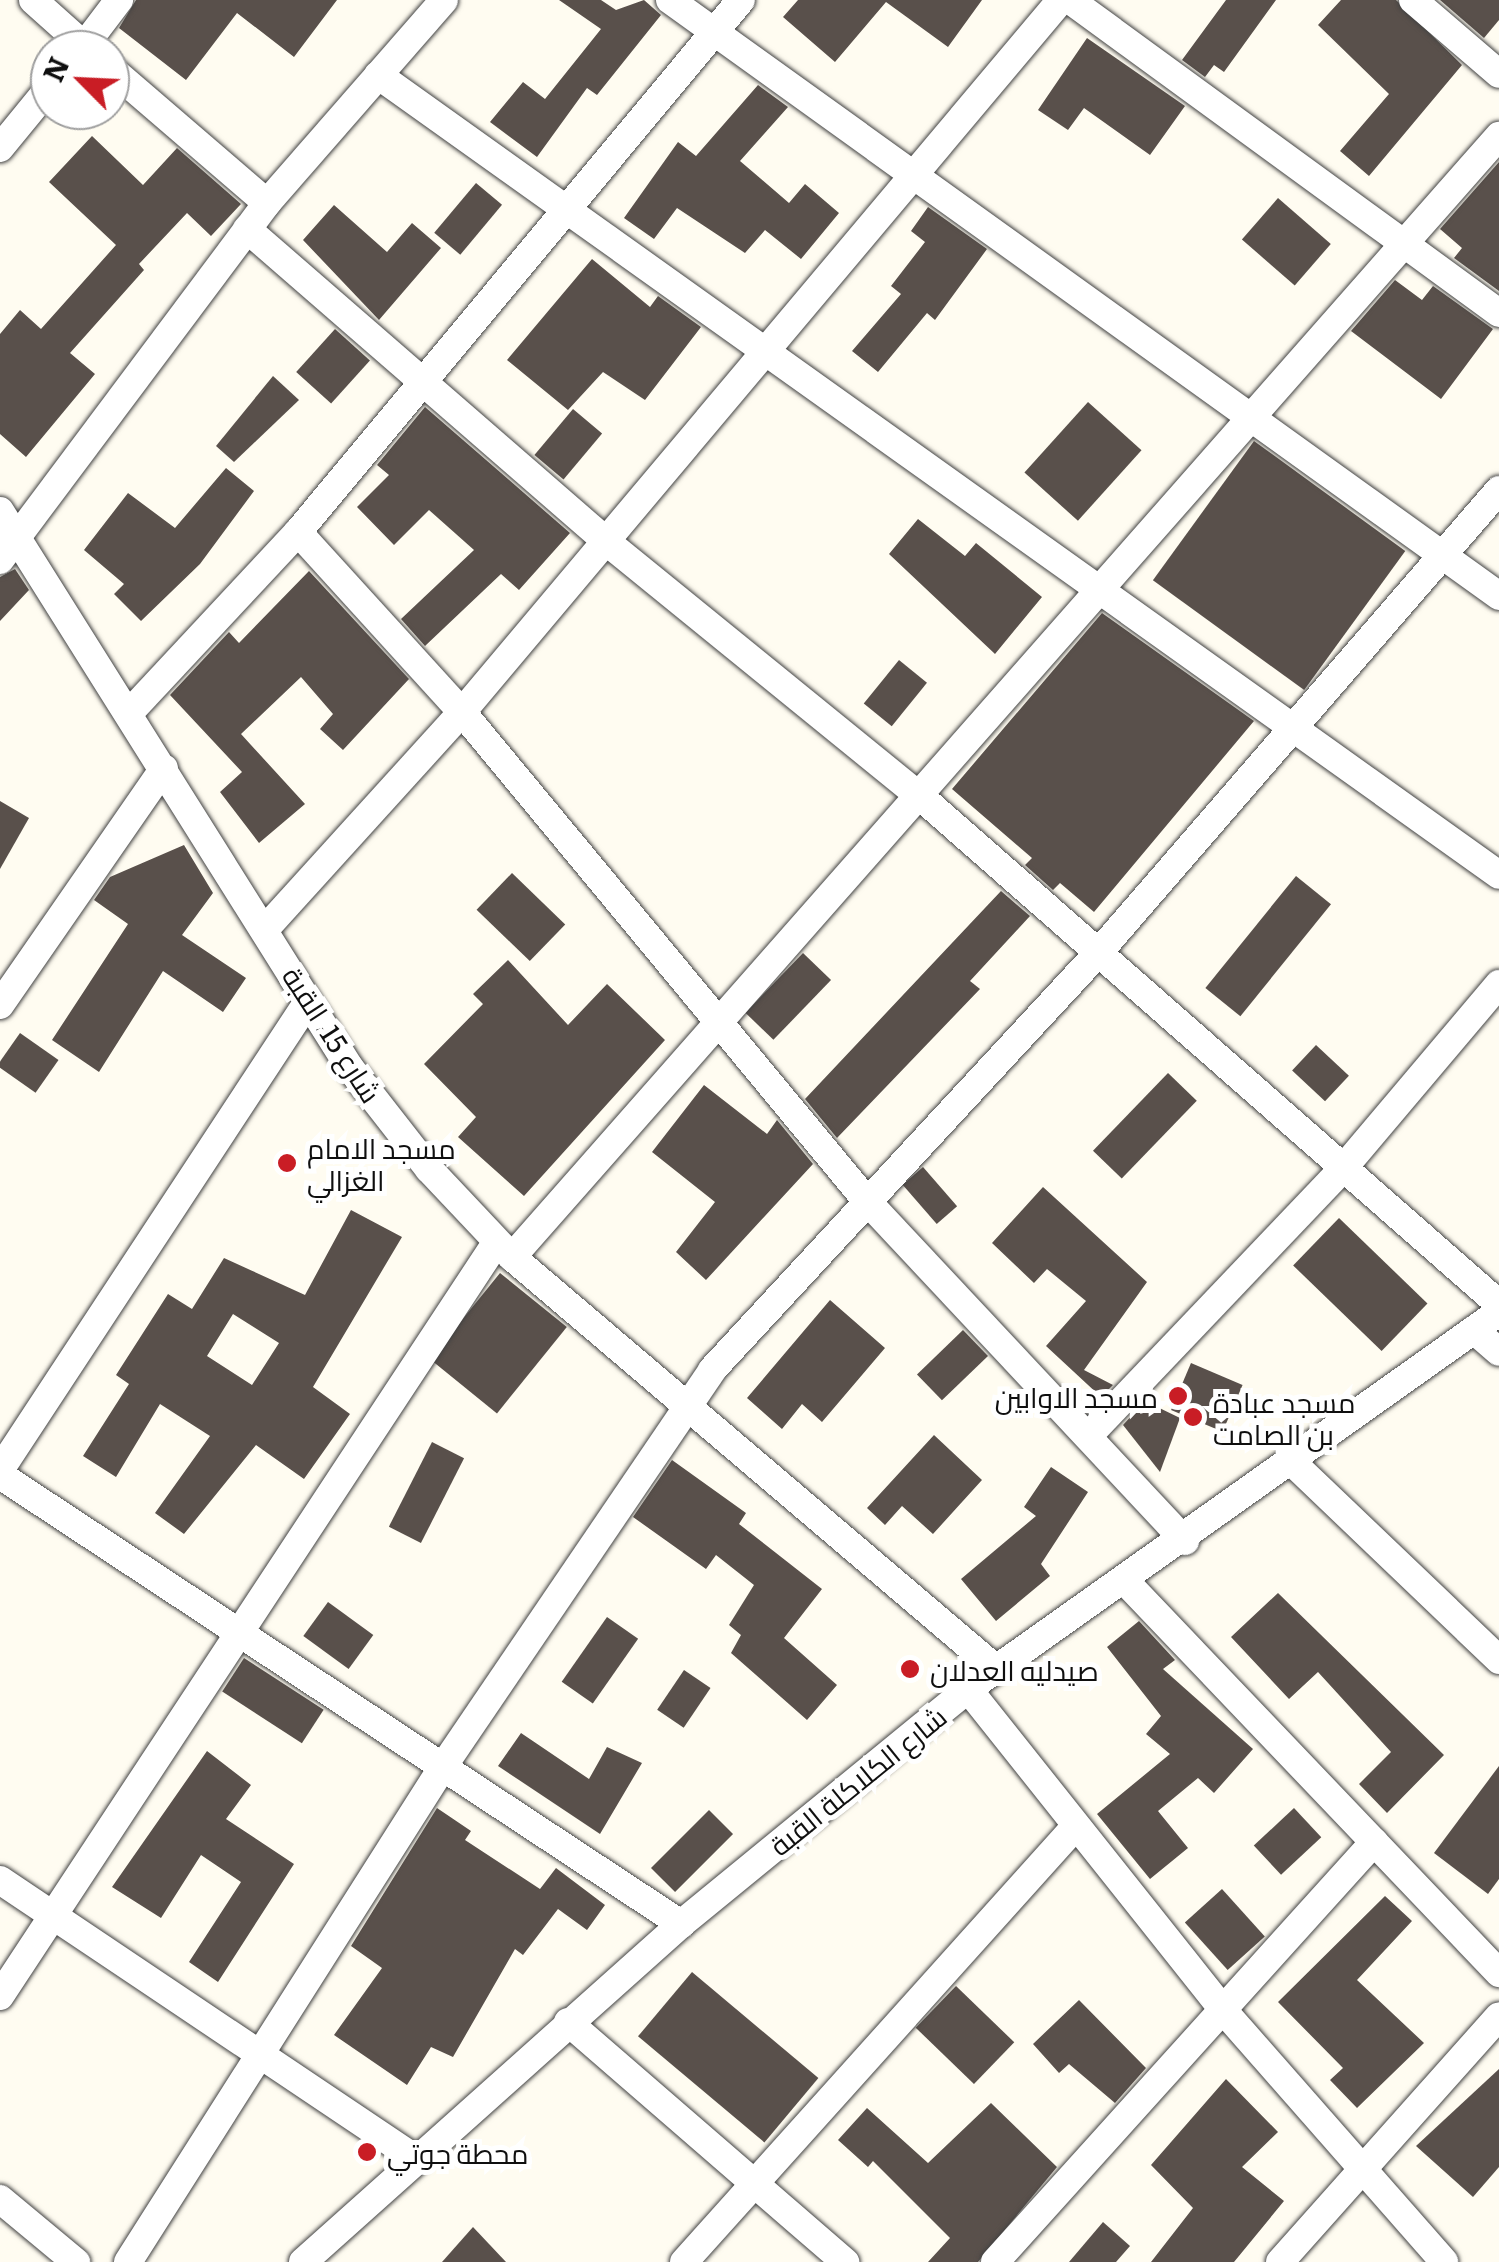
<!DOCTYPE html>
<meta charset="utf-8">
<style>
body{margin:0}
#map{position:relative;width:1499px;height:2262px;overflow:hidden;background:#fffcf1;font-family:Literata,Cairo,serif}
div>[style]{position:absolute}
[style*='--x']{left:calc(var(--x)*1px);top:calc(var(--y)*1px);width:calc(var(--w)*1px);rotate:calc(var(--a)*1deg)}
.building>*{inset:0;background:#59504b;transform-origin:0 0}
.roads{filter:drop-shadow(0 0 2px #424242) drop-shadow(0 0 2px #424242)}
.minor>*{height:28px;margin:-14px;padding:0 14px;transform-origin:14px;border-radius:14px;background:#fff}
.dots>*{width:28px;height:28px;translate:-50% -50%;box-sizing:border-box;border:5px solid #fff;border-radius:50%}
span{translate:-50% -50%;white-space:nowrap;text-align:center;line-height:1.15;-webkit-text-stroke:10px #fff;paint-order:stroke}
.street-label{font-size:28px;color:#0f0f0f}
.poi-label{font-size:28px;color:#0f0f0f}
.left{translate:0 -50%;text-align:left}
.right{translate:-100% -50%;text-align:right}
.north{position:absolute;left:30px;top:30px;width:100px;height:100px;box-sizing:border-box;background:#fff;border:2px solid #9f9f9f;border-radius:50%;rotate:294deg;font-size:28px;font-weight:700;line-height:40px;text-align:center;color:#0f0f0f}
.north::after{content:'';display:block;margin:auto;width:35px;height:45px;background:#c91d25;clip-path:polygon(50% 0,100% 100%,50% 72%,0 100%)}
</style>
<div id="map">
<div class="building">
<i style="clip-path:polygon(136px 0,337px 0,294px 57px,237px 13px,186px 80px,119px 28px)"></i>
<i style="clip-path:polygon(559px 0,601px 0,616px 10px,644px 0,661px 15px,597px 95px,587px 88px,537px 157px,490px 122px,523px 82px,545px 99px,601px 29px)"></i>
<i style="clip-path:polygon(798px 0,982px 0,948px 47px,886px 2px,835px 62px,783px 17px)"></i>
<i style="clip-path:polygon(1226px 0,1276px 0,1224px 72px,1214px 65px,1205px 77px,1182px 60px)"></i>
<i style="clip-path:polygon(1341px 0,1396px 0,1462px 65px,1369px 176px,1340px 151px,1389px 94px,1318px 25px)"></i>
<i style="clip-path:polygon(1440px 0,1499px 0,1499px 20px,1484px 38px)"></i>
<i style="clip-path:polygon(1087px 38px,1185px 106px,1150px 155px,1084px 108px,1068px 130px,1038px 110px)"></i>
<i style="clip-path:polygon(758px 85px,788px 107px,740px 161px,789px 203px,805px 184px,839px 213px,801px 259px,765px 230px,745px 253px,677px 208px,654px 239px,624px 218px,678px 142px,696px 156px)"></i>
<i style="clip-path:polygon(92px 136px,143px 185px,177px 148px,241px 204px,211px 236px,187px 213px,139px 264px,144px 270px,70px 353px,95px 374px,26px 457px,0 434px,0 334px,20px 310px,41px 329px,116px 245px,49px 182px)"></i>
<i style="clip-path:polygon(1499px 162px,1499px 291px,1454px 258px,1462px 248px,1440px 229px)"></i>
<i style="left:476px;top:183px;width:34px;height:65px;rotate:40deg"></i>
<i style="left:1278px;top:198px;width:70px;height:55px;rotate:41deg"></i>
<i style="clip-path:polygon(334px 205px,387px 252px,412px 223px,441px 248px,379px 320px,303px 240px)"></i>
<i style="clip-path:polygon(928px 207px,987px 249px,935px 320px,927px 313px,878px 372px,852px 351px,901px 294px,891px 286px,925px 242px,911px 231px)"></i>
<i style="clip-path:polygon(592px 259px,650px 307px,658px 296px,701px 327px,645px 400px,603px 372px,568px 410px,507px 360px)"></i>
<i style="clip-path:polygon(1395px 280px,1422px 300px,1433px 286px,1493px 329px,1441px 399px,1351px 331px)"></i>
<i style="left:335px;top:329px;width:47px;height:58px;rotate:42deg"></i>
<i style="clip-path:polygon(273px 376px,299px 400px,234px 462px,216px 446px)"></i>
<i style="left:1088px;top:402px;width:72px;height:95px;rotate:42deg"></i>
<i style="clip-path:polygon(425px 407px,570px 533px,519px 590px,501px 574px,425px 646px,401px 619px,474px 550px,429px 510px,394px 545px,357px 507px,389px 475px,377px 465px)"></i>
<i style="left:573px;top:409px;width:38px;height:60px;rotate:40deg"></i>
<i style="left:1254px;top:441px;width:187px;height:172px;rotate:36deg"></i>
<i style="clip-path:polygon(226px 468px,254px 491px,200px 564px,141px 621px,114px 594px,124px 584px,84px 550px,128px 493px,175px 528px)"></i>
<i style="clip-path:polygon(918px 519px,965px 556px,976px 543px,1042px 597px,995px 654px,889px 554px)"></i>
<i style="clip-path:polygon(15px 569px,29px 590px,0 621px,0 577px)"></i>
<i style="clip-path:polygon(309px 571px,409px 679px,343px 750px,320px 729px,333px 714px,301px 677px,241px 734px,305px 804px,259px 843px,220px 792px,242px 772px,170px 695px,229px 632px,239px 643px)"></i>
<i style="clip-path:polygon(1102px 613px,1254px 721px,1094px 912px,1060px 883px,1053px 890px,1025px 865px,1032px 858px,952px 789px)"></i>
<i style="left:899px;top:660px;width:36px;height:56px;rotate:39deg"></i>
<i style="clip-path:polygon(0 801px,29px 818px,0 869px)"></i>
<i style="clip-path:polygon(184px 845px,213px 893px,182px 935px,246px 978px,223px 1012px,163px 971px,99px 1072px,52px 1040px,128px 924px,94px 900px,110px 877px)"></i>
<i style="left:512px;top:873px;width:74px;height:51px;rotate:44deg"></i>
<i style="left:1296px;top:876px;width:45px;height:144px;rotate:39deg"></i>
<i style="clip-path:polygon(1001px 891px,1030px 916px,970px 981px,980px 989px,837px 1138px,805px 1099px)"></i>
<i style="left:803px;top:953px;width:39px;height:83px;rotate:44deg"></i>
<i style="clip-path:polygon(508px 960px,568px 1025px,607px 984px,665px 1040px,524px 1196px,458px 1137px,476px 1117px,424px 1064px,483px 1004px,473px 994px)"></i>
<i style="left:20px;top:1033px;width:47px;height:40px;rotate:35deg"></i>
<i style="left:1316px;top:1045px;width:45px;height:35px;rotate:43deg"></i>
<i style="left:1168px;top:1073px;width:40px;height:108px;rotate:44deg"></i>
<i style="clip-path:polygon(704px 1085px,767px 1134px,777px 1120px,813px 1164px,706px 1280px,676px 1252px,715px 1202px,652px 1152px)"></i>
<i style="left:923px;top:1167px;width:52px;height:27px;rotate:49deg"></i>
<i style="clip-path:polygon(1043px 1187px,1147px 1282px,1084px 1370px,1113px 1385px,1101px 1397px,1046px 1346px,1086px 1301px,1047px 1269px,1034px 1283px,992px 1243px)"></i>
<i style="clip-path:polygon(evenodd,351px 1210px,402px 1237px,313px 1387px,350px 1414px,304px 1479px,256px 1445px,184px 1534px,155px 1513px,210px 1436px,160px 1404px,116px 1477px,83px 1456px,129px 1384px,116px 1375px,168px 1294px,192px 1309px,224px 1258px,305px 1295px,351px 1210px,233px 1314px,279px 1343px,252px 1385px,207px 1356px,233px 1314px)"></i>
<i style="left:1339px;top:1218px;width:123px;height:66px;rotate:44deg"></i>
<i style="left:500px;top:1273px;width:86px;height:111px;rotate:39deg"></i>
<i style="clip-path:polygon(830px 1300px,885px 1348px,822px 1422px,802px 1404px,782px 1429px,747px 1398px)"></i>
<i style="left:963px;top:1330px;width:36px;height:64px;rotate:46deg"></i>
<i style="left:1191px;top:1363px;width:56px;height:51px;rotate:23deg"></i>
<i style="clip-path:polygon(1145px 1401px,1180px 1418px,1160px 1472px,1123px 1425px)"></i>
<i style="clip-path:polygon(934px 1435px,982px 1480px,933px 1534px,902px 1506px,885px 1525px,867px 1508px)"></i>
<i style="left:432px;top:1442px;width:36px;height:95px;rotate:27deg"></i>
<i style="clip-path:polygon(672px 1460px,746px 1513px,739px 1524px,822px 1589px,784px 1638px,837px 1685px,807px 1720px,731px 1653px,741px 1635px,729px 1625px,754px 1585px,716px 1555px,706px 1569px,633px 1517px)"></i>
<i style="clip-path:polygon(1051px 1467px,1088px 1492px,1041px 1564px,1050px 1576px,996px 1621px,961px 1579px,1036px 1516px,1024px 1507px)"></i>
<i style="clip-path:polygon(1278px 1593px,1444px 1755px,1387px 1813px,1359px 1784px,1391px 1752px,1318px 1672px,1289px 1699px,1231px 1637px)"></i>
<i style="left:328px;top:1602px;width:56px;height:42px;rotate:36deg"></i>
<i style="left:607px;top:1617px;width:38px;height:79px;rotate:35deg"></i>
<i style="clip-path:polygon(1139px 1621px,1175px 1660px,1163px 1669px,1253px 1749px,1214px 1793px,1198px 1778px,1158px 1811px,1188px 1848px,1150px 1879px,1097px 1814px,1170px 1754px,1146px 1734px,1161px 1716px,1107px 1647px)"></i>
<i style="left:244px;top:1658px;width:95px;height:40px;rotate:33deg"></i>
<i style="left:684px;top:1670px;width:32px;height:48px;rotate:34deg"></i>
<i style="clip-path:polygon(521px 1733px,589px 1779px,607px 1747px,642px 1763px,600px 1834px,498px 1766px)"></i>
<i style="clip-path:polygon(207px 1751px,251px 1785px,226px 1819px,294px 1864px,218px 1982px,189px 1962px,241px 1882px,201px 1855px,161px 1918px,112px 1887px)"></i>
<i style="clip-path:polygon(1499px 1766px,1499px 1879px,1488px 1894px,1434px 1853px)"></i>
<i style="clip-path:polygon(437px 1808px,471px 1831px,465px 1840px,540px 1889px,556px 1868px,605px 1905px,587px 1930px,558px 1909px,523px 1955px,515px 1949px,453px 2057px,431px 2047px,407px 2085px,334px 2035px,382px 1968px,351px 1946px)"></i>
<i style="left:1294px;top:1808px;width:40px;height:55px;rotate:47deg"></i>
<i style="left:709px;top:1810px;width:34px;height:82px;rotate:45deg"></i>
<i style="left:1222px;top:1889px;width:64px;height:50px;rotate:48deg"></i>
<i style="clip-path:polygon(1385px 1896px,1412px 1921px,1357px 1980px,1424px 2043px,1357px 2108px,1330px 2080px,1343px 2068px,1278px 2002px)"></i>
<i style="left:692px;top:1972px;width:165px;height:84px;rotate:40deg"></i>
<i style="left:956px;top:1986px;width:81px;height:58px;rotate:44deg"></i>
<i style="clip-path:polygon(1079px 2000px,1146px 2068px,1115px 2103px,1069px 2064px,1059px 2073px,1033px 2044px)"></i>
<i style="clip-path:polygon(1499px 2069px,1499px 2167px,1473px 2197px,1416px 2146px)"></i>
<i style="clip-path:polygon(1226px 2079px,1278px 2132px,1242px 2167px,1284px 2201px,1234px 2262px,1151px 2262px,1193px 2208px,1151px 2165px)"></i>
<i style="clip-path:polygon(991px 2103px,1057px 2167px,978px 2262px,928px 2262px,950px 2238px,873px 2161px,868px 2167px,838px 2140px,867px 2108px,928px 2163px)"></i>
<i style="clip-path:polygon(1103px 2222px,1130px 2246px,1116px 2262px,1069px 2262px)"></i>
<i style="clip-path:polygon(473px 2227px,506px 2262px,442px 2262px)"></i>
</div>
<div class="roads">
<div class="minor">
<i style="--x:33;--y:0;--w:75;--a:41.8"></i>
<i style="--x:670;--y:0;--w:1021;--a:35.71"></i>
<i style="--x:1070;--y:0;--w:531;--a:36.11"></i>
<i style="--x:1413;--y:0;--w:113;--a:40.7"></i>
<i style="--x:81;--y:50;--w:63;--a:-52.8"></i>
<i style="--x:110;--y:68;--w:207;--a:40.7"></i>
<i style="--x:378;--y:75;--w:1377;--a:35.51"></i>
<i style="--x:0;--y:148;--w:79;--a:-50.7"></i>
<i style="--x:247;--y:229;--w:471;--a:41"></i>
<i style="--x:602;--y:538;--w:411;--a:39.1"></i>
<i style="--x:921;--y:797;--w:769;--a:41.26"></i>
<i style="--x:0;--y:511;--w:658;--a:57.86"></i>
<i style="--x:350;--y:1068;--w:128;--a:52"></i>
<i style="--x:429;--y:1169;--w:121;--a:46.7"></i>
<i style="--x:512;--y:1257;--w:634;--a:40.4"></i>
<i style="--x:298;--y:532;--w:244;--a:47.7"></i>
<i style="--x:462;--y:712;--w:634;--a:50.38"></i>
<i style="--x:866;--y:1200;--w:467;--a:46.9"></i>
<i style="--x:0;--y:560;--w:446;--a:-53.2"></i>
<i style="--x:267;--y:203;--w:269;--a:-48.9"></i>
<i style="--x:131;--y:711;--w:245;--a:-47"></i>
<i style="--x:298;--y:532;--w:692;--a:-50.22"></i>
<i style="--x:267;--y:927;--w:290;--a:-47.8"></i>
<i style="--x:462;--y:712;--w:930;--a:-49.93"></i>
<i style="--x:0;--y:1005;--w:288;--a:-55.3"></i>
<i style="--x:512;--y:1257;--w:1494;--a:-48.64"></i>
<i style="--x:1474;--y:1330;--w:33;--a:41"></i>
<i style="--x:1092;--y:1432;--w:369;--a:-46.4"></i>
<i style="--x:1346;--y:1165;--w:237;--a:-49.8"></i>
<i style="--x:1293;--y:1463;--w:285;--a:43.7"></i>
<i style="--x:0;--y:1470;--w:559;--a:-56.68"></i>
<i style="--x:0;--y:1475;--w:816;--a:33.4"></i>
<i style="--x:1125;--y:1581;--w:542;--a:46.35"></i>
<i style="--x:968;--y:1689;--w:410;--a:51.5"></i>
<i style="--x:1223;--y:2010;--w:335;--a:48.7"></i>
<i style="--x:0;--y:1880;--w:501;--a:33.85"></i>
<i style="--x:0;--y:1996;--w:902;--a:-56.63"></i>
<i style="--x:568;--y:2022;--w:367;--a:40.9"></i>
<i style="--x:0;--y:2199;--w:99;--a:39.7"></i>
<i style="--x:128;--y:2262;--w:585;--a:-57.56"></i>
<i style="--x:442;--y:1768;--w:481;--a:-55.8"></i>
<i style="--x:712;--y:1370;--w:570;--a:-47.21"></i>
<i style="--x:1099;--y:952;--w:611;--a:-49.11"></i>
<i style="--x:303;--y:2262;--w:507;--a:-41.8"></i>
<i style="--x:681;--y:1924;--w:371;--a:-39.3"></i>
<i style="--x:968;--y:1689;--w:651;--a:-35.37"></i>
<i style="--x:684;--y:2262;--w:583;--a:-48.06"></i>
<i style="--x:995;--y:2262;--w:566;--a:-47.94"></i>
<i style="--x:1280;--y:2262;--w:329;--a:-48.3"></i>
</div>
</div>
<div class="dots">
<i style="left:287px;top:1163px;background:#c91d25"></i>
<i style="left:1178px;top:1396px;background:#c91d25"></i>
<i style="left:1193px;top:1417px;background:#c91d25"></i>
<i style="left:910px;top:1669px;background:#c91d25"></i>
<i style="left:367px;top:2152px;background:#c91d25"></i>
</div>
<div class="street-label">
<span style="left:333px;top:1034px;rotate:57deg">شارع 15، القبة</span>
<span style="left:857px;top:1780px;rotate:-39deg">شارع الكلاكلة القبة</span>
</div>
<div class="poi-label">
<span class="left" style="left:307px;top:1163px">مسجد الامام<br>الغزالي</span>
<span class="right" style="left:1158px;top:1396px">مسجد الاوابين</span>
<span class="left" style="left:1213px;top:1417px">مسجد عبادة<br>بن الصامت</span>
<span class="left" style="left:930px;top:1669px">صيدليه العدلان</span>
<span class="left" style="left:387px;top:2152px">محطة جوتي</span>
</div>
<div class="north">N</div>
</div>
